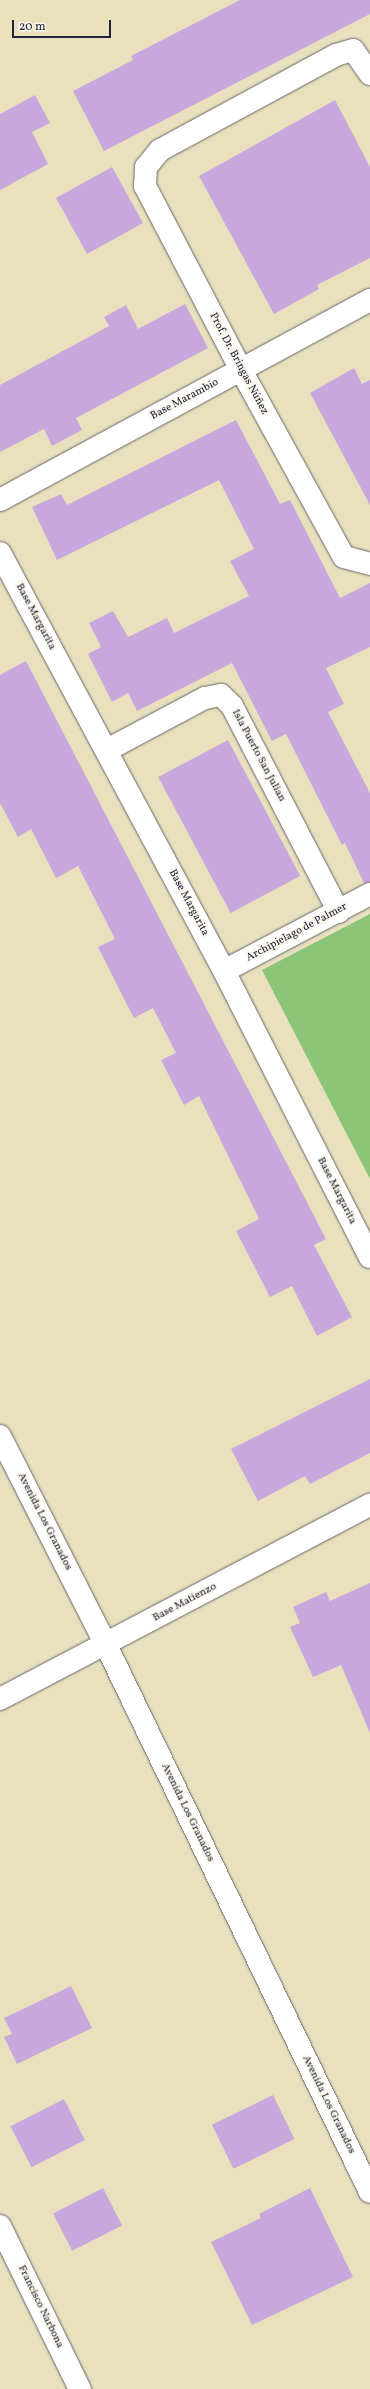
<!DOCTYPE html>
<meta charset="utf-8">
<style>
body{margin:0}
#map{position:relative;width:370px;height:2389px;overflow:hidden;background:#e9e1be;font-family:Vollkorn,serif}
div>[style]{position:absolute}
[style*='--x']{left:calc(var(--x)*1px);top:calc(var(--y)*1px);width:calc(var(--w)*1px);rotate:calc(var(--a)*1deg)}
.green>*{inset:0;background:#8dc578}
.building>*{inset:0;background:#c8a8dc;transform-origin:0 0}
.roads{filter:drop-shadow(0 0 1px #686569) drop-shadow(0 0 1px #686569)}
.minor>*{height:22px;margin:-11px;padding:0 11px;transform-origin:11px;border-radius:11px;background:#fff}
span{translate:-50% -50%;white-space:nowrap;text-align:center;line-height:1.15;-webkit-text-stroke:4px #fbf7ec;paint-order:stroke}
.street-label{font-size:11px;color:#22223b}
.scale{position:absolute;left:12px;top:20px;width:99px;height:18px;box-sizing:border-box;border:2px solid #22223b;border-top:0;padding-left:5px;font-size:12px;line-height:14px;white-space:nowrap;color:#22223b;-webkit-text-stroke:3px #fbf7ec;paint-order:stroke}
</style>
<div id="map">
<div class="green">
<i style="clip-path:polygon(370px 914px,370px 1179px,262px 970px)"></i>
</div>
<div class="building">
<i style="clip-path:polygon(240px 0,370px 0,370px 14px,104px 151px,73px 91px,133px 60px,131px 56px)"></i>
<i style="clip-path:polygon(35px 95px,50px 123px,32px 132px,48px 164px,0 190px,0 114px)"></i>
<i style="clip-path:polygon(335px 100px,370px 167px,370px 258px,317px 285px,319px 289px,274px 314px,199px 176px)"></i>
<i style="left:112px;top:167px;width:64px;height:64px;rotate:61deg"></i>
<i style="clip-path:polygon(185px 304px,208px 348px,76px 418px,82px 430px,52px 446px,44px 429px,0 452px,0 385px,109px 326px,104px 317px,126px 305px,138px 329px)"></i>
<i style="clip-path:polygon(354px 368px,362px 384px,370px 380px,370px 505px,310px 393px)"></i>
<i style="clip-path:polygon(236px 420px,280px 504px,290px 500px,340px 598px,370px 583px,370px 647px,326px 668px,344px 704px,328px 712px,370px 793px,370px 882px,364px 883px,345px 843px,342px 845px,286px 734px,272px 741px,232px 663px,137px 711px,128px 693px,112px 702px,88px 654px,101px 647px,89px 623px,113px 611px,128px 637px,167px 618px,174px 633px,249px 596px,230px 561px,254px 549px,219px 480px,57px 560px,32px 507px,61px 494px,67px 505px)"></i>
<i style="clip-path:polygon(26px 661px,326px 1239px,314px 1245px,352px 1317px,317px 1336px,292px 1286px,270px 1297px,236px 1231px,259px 1219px,199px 1096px,184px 1105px,161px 1060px,176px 1053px,153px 1008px,134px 1018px,123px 997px,98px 947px,115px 939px,78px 866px,56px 878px,31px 829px,18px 837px,0 803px,0 675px)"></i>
<i style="left:228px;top:740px;width:154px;height:79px;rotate:62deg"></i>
<i style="clip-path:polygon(370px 1379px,370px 1453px,310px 1484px,305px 1476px,258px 1501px,231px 1449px)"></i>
<i style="clip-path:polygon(370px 1583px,370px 1733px,341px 1665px,313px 1677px,290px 1627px,300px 1623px,293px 1607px,326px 1592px,330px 1601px)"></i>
<i style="clip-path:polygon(71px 1986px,92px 2028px,17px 2064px,4px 2037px,12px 2034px,4px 2018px)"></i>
<i style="left:273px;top:2095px;width:49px;height:68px;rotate:64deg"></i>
<i style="left:64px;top:2099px;width:46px;height:60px;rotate:63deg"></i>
<i style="left:103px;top:2188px;width:42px;height:56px;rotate:63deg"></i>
<i style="clip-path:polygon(310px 2188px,353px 2277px,252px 2325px,211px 2242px,261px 2218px,259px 2214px)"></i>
</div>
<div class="roads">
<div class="minor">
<i style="--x:370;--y:74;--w:29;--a:-125"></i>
<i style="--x:353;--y:50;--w:18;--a:164"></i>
<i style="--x:336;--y:55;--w:200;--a:151.6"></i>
<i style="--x:160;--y:150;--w:22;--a:129"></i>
<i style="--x:146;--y:167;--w:19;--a:93"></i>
<i style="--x:145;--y:186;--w:208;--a:62.4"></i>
<i style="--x:241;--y:370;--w:213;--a:61.2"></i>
<i style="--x:344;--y:557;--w:27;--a:15"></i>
<i style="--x:0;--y:500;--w:421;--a:-28.4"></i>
<i style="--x:0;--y:553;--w:474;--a:61.8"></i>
<i style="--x:224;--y:971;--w:321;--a:63"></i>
<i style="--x:107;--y:750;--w:111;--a:-28"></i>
<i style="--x:205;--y:698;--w:16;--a:-11"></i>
<i style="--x:221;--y:695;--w:16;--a:45"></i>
<i style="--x:232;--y:706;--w:232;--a:62.6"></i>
<i style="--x:224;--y:971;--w:165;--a:-27.8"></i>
<i style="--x:0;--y:1436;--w:234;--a:63.1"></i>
<i style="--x:106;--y:1645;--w:607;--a:64.24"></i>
<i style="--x:0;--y:1699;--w:418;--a:-27.7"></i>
<i style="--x:0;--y:2226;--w:182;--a:63.9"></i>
</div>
</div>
<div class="street-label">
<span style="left:238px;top:364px;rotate:62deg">Prof. Dr. Bringas Núñez</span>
<span style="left:185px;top:400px;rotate:-28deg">Base Marambio</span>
<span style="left:35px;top:617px;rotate:62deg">Base Margarita</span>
<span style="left:258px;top:756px;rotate:62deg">Isla Puerto San Julian</span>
<span style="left:188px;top:903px;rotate:62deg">Base Margarita</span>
<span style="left:297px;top:933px;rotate:-28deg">Archipielago de Palmer</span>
<span style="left:336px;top:1191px;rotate:63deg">Base Margarita</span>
<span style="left:44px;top:1522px;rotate:63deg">Avenida Los Granados</span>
<span style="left:185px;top:1603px;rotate:-28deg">Base Matienzo</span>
<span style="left:187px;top:1813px;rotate:64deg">Avenida Los Granados</span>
<span style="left:328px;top:2105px;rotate:64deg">Avenida Los Granados</span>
<span style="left:40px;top:2307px;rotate:64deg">Francisco Narbona</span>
</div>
<div class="scale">20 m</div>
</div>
